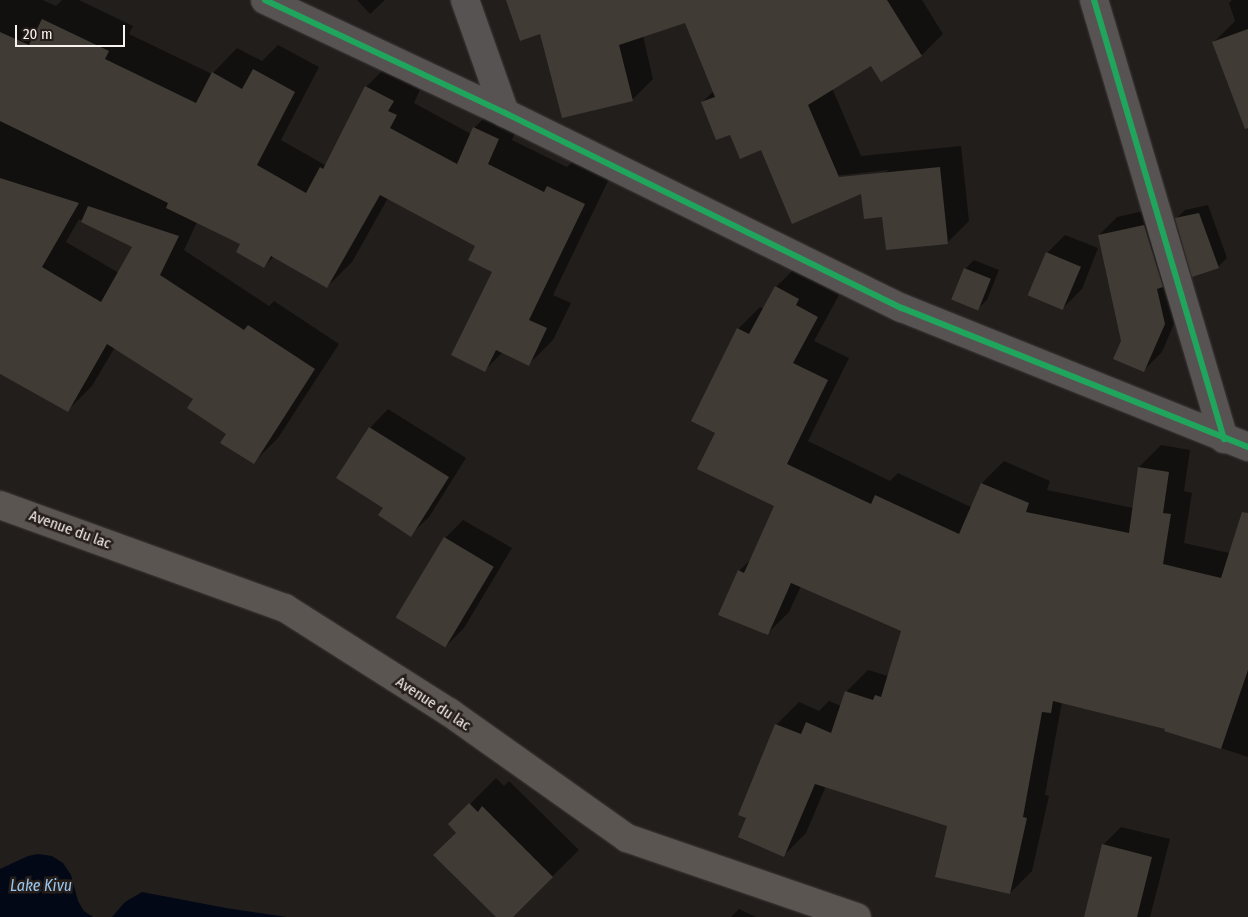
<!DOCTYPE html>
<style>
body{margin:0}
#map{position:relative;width:1248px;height:917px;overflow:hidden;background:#221e1c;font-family:"Fira Sans Condensed",sans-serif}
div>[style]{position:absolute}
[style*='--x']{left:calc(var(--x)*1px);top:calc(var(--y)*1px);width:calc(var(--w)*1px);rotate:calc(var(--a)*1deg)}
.water>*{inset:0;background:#030817}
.shadow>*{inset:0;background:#0007}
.building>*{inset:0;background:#403b35;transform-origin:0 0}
.roads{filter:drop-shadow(0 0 1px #3e3a39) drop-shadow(0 0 1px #3e3a39)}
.minor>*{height:28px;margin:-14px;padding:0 14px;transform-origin:14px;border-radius:14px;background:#575352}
.secondary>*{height:28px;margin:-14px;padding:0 14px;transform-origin:14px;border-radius:14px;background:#5a5550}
.cycleway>*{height:6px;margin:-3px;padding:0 3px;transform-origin:3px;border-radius:3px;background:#20a55d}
span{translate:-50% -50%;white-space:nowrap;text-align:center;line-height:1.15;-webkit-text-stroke:5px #251d19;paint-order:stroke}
.street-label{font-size:15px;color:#f9f3f0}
.water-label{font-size:16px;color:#98c7f1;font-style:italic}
.scale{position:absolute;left:15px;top:25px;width:110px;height:22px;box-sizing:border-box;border:2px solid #f9f3f0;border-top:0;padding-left:6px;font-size:15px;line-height:18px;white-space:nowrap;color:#f9f3f0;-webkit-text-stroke:4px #251d19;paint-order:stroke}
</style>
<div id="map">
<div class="water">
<i style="clip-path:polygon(38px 854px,52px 856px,63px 863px,71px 875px,78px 901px,84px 911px,93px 917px,0 917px,0 869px,28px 856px)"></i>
<i style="clip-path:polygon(142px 892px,226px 908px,287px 917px,112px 917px,125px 902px)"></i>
</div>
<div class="shadow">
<i style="clip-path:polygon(evenodd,0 0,43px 0,56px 6px,62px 0,79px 0,133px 26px,129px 34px,212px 74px,237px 48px,262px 61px,278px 45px,319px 67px,281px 140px,325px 165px,366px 87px,391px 62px,418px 76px,412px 86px,420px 90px,414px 103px,471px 134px,474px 128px,499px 103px,523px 114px,512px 140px,567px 167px,572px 162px,609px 179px,553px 295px,571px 303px,553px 340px,528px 365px,503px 352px,484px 371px,493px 271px,477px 246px,388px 198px,352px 262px,327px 287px,274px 256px,264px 267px,242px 244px,197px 222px,184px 250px,269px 306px,274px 301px,339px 344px,278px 438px,253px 463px,195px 399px,115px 347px,92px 386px,67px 411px,0 374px,0 0,79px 219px,133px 247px,119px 273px,66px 242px,79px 219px)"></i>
<i style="clip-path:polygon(357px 0,385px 0,370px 14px)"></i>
<i style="clip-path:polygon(evenodd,507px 0,922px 0,943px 34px,922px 55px,882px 80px,871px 64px,832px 88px,861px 156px,961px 146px,969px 221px,947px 243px,883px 216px,862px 193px,731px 133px,702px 102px,714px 91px,686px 21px,643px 36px,653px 79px,632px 100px,541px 33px,507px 0,889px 170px,883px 174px,833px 178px,833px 176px,889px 170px)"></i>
<i style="clip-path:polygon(1232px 0,1248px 0,1248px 118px,1214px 42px,1235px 21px,1229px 3px)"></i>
<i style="clip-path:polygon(1208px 205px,1227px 258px,1218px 267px,1176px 219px,1185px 210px)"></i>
<i style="clip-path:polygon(1162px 207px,1182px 305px,1162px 352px,1144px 370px,1122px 341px,1099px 235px,1117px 217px)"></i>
<i style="clip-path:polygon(1065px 235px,1098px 248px,1082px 289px,1064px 307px,1047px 253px)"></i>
<i style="clip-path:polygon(974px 260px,999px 270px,987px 300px,978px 309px,965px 269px)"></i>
<i style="clip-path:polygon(798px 265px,820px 277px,817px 283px,839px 295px,814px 341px,849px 358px,808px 441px,890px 481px,898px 473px,971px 507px,982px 483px,1004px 461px,1050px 481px,1047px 490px,1133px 508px,1139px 467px,1161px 445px,1190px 450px,1184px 491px,1192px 493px,1184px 543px,1234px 554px,1248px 541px,1248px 757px,1166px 730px,1167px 728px,1062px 702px,1045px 795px,1049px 796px,1032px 871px,1010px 893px,948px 825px,826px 786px,806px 833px,784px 855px,747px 818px,739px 815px,777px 724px,799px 702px,819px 711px,829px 701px,841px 706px,846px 692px,868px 670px,888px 676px,903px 630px,801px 586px,789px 612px,767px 634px,739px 571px,753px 557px,775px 505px,717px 432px,738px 329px,760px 307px,764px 309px,776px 287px)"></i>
<i style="clip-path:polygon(388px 409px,466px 458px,429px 517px,410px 535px,384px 507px,338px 478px,370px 428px)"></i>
<i style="clip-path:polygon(463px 520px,512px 548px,464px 628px,446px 646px,445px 538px)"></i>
<i style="clip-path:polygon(496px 778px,504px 786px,509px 781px,579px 850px,511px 917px,498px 917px,458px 833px,450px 824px)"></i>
<i style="clip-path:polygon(1121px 827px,1170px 839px,1150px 917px,1085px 917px,1103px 845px)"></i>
<i style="clip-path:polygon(739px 909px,756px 917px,731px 917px)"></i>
</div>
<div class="building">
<i style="clip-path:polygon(506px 0,887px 0,922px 56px,881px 82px,871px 66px,808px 105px,839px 177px,940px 167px,948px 244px,886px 250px,882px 217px,864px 219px,861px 194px,792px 224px,761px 150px,740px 159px,730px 135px,716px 140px,701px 102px,715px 97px,685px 23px,619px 45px,633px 101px,562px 118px,540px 34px,520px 41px)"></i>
<i style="clip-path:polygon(42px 19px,109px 51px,105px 59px,196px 103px,212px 72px,242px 89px,253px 69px,295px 92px,257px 165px,306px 193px,320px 167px,323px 169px,365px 86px,394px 101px,388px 111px,397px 115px,390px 128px,457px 164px,473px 127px,499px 139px,488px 164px,544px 192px,547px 186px,585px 204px,529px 320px,547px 328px,529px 366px,496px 350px,485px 372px,451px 355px,492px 272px,468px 260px,475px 246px,380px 195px,327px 288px,271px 256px,264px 268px,236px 252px,240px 244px,166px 208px,168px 203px,0 121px,0 32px,29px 45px)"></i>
<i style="clip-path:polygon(1248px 29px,1248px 128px,1245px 129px,1212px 42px)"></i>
<i style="clip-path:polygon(0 178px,79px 203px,42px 267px,101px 302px,132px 247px,81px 222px,88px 206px,179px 236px,160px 275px,244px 330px,248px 325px,315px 369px,254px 464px,220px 443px,226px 434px,187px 408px,193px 399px,107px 344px,68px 412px,0 374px)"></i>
<i style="clip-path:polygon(1199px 213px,1219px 268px,1192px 277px,1175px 218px)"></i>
<i style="clip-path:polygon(1144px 225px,1163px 287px,1157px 289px,1165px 324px,1144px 372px,1113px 359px,1121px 341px,1098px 235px)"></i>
<i style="left:1046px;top:252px;width:38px;height:47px;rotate:23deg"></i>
<i style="left:964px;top:268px;width:29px;height:34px;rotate:22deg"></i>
<i style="clip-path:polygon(775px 286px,799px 299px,796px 305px,818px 317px,793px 363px,828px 380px,787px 464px,871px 504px,875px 495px,959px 534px,981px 483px,1029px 503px,1026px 512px,1129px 533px,1138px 467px,1169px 472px,1163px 513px,1171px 514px,1163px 564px,1221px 578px,1242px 512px,1248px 513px,1248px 670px,1221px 749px,1164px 731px,1165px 729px,1053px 701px,1051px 713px,1042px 712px,1023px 817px,1027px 818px,1010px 894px,935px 877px,947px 826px,815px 784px,784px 857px,738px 837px,746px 818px,738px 815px,775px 724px,801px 734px,806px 722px,831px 733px,845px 691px,873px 700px,875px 695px,881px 697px,901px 631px,791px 583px,768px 635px,718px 615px,738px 570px,744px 573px,774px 506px,697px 469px,715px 433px,691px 421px,737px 328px,749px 334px)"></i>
<i style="clip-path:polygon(369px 427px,449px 477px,411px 537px,378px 515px,383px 508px,336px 478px)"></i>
<i style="left:444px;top:537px;width:58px;height:94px;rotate:31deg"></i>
<i style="clip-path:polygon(469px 803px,478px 812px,482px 806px,553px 877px,513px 917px,496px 917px,433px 855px,456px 833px,448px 824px)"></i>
<i style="clip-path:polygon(1102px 844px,1152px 857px,1137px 917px,1084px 917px)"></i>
</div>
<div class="roads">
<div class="minor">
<i style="--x:265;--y:0;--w:265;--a:25.2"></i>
<i style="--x:505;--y:113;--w:442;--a:26.2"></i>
<i style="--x:902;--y:308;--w:373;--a:21.9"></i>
<i style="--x:465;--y:0;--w:120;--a:70.5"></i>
<i style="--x:1094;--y:0;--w:458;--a:73.5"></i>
</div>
<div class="secondary">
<i style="--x:0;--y:505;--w:303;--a:19.9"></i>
<i style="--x:285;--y:608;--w:194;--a:32.4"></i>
<i style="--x:449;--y:712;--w:218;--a:35.3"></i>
<i style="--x:627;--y:838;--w:243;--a:19"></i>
</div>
</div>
<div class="cycleway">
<i style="--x:265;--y:0;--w:265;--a:25.2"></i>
<i style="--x:505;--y:113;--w:442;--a:26.2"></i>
<i style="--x:902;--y:308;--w:373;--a:21.9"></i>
<i style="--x:1094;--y:0;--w:458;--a:73.5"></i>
</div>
<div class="street-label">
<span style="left:70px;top:530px;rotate:20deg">Avenue du lac</span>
<span style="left:433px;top:704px;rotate:33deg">Avenue du lac</span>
</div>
<div class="water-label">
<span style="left:41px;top:886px">Lake Kivu</span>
</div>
<div class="scale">20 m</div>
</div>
